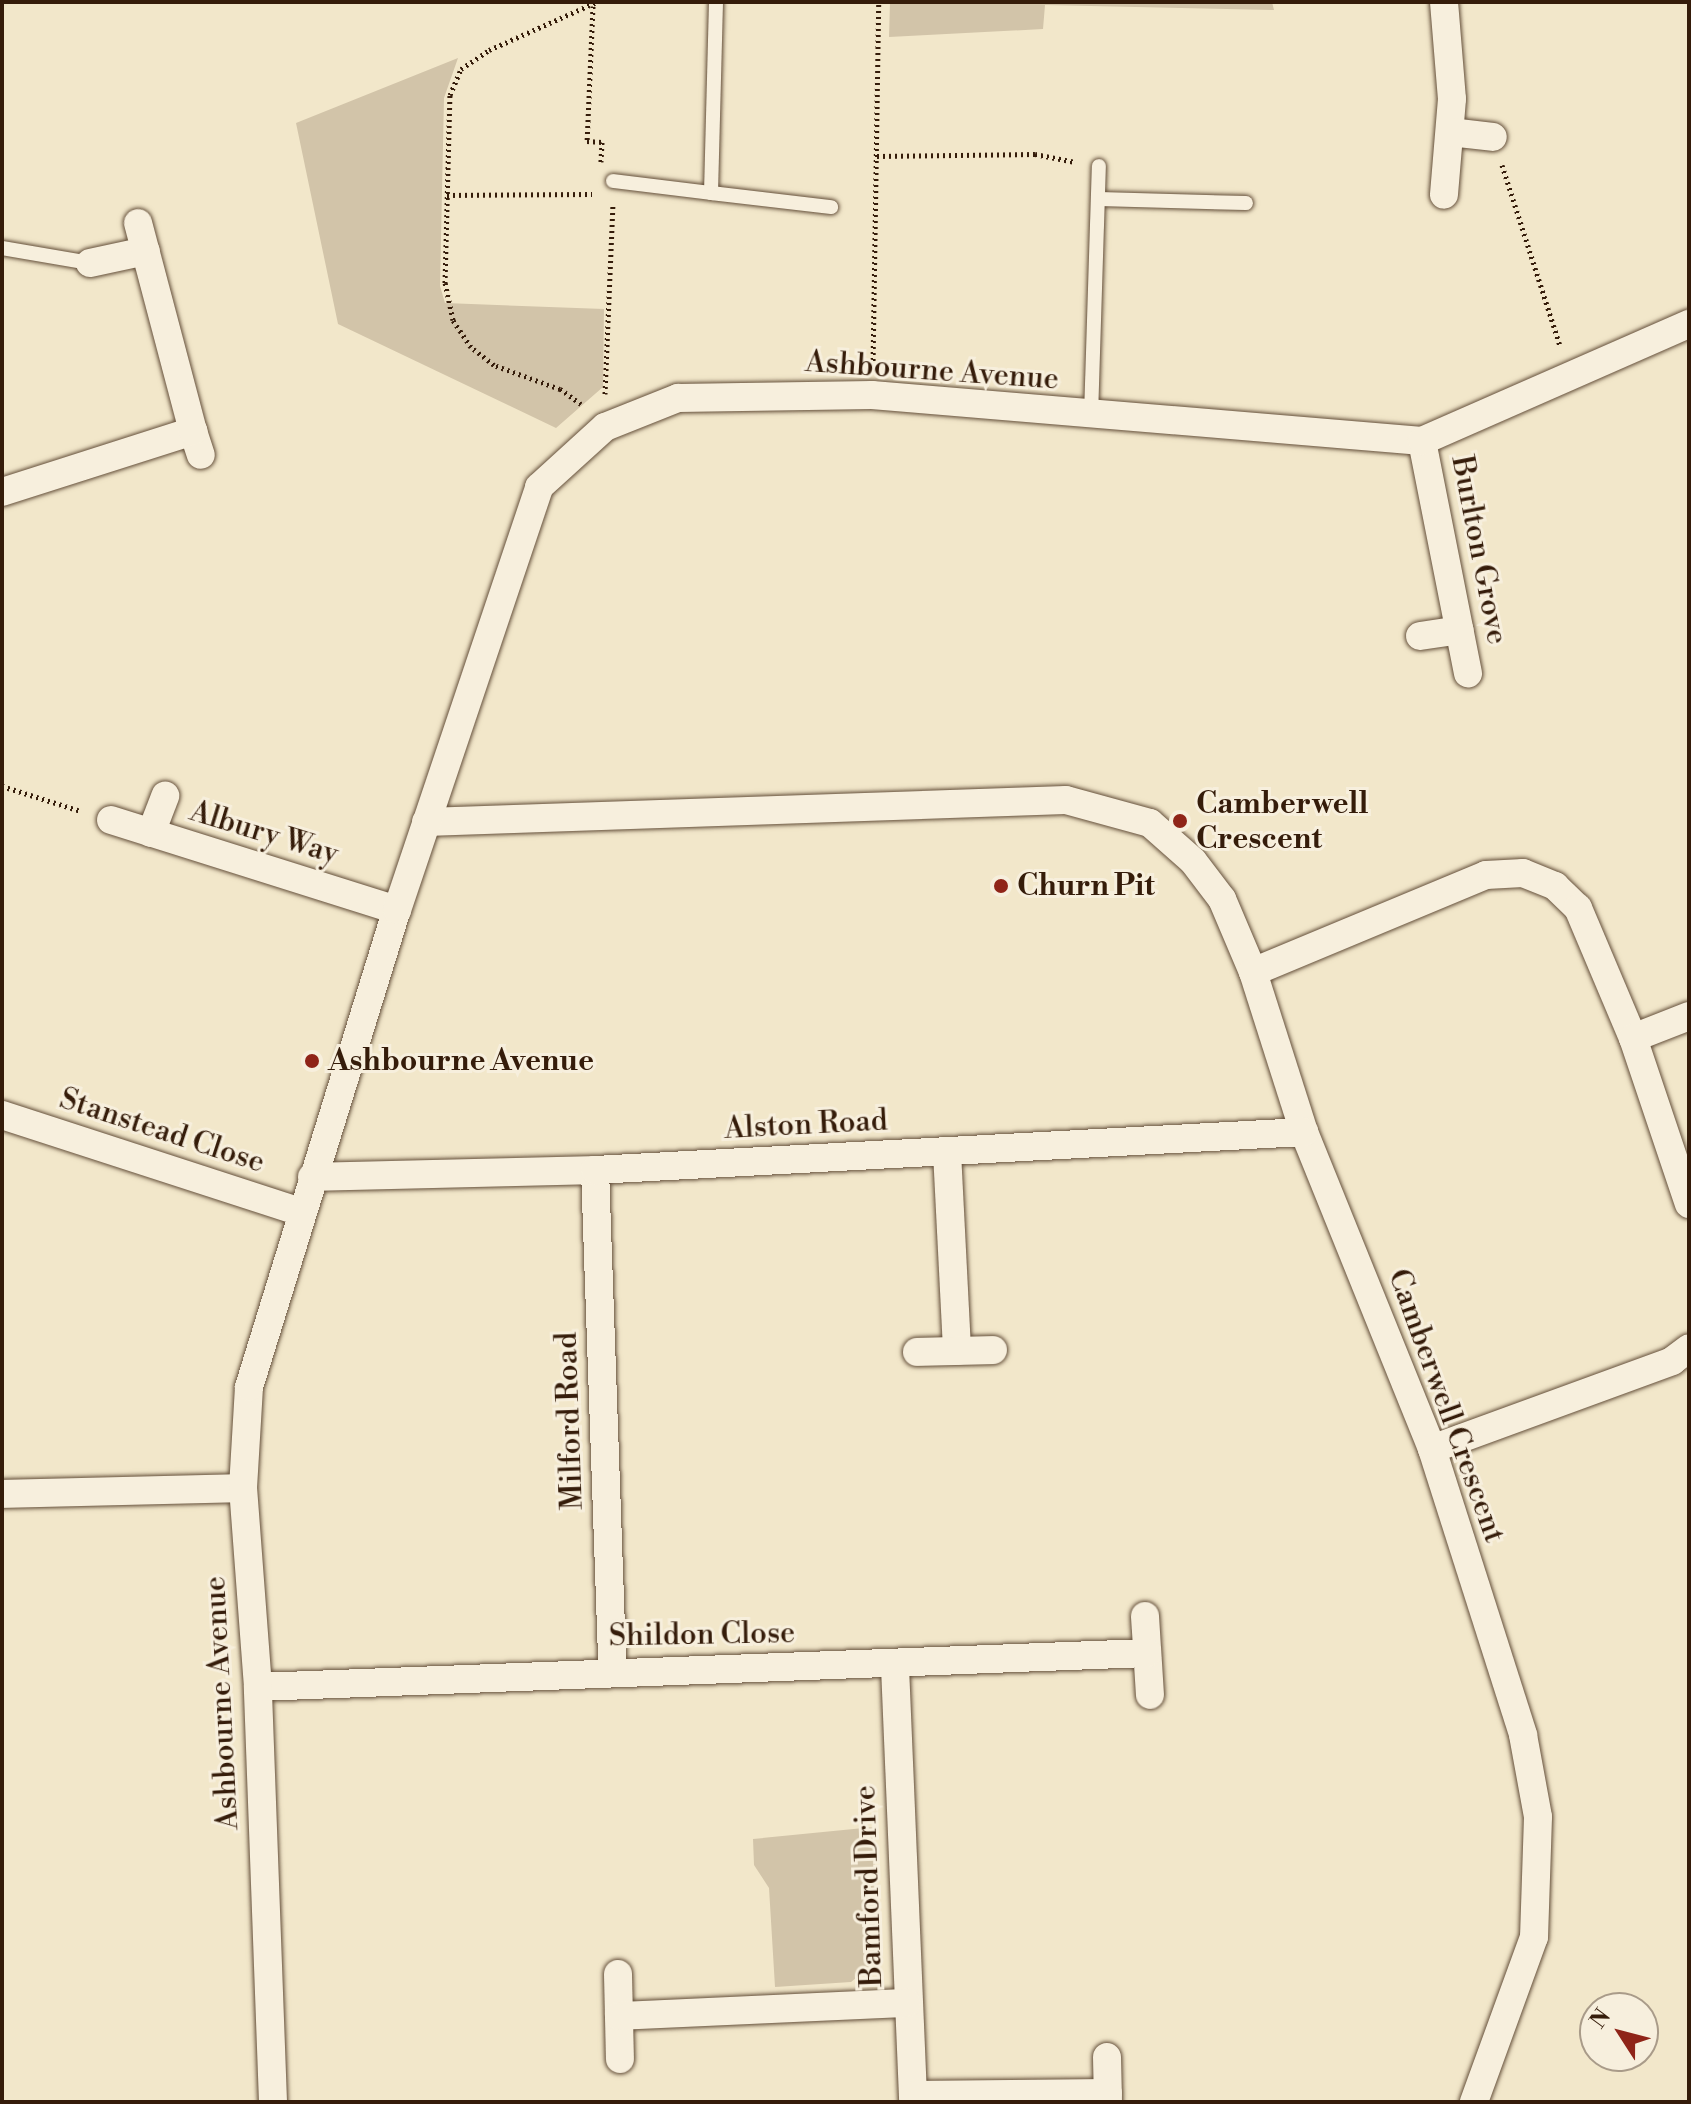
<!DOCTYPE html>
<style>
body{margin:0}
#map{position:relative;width:1691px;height:2104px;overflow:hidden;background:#f2e7ca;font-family:"Libre Bodoni",serif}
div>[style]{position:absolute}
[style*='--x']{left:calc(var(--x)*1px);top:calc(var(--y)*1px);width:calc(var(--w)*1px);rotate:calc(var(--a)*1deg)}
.green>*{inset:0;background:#d2c4a9}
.path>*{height:5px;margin-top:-2.5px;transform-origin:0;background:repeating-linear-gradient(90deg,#351c0a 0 2px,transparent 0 6px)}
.roads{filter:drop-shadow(0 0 2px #644f3a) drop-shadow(0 0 2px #644f3a)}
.lane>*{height:14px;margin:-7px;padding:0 7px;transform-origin:7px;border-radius:7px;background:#f7efdd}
.street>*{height:28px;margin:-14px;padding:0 14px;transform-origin:14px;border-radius:14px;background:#f7efdd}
.dots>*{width:22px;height:22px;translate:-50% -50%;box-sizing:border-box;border:4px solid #f7efdd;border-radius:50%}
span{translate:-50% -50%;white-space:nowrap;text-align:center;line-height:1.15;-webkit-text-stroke:6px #f7efdd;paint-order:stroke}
.street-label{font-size:30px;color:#351c0a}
.poi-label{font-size:30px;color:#351c0a;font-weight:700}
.left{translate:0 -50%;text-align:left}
.frame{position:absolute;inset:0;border:4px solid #351c0a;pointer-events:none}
.north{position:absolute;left:1579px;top:1992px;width:80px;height:80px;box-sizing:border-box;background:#f7efdd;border:2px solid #a99b89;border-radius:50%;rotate:306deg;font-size:22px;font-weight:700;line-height:32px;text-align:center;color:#351c0a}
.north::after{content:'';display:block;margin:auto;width:28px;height:36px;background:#8f2418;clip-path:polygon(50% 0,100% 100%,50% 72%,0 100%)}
</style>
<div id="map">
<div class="green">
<i style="clip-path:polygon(890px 2px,1272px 2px,1274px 10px,1045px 5px,1043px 29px,889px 37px)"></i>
<i style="clip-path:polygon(458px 58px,444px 98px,440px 286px,445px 303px,604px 309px,603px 387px,556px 428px,338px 324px,296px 123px)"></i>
<i style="clip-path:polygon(874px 1827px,878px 1960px,851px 1982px,775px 1987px,769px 1888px,754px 1865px,753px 1839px)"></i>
</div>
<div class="path">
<i style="--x:593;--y:6;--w:135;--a:92.5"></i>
<i style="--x:587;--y:141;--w:15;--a:4"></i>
<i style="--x:602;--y:142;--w:20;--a:93"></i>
<i style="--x:877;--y:156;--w:158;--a:-0.7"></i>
<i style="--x:1035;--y:154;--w:41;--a:11.3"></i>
<i style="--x:1502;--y:165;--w:190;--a:72.2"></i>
<i style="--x:447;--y:195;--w:145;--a:-0.4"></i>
<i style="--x:873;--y:366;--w:364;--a:-89.1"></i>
<i style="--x:605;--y:394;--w:190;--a:-87.6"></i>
<i style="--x:581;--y:404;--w:26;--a:-144"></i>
<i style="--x:560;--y:389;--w:70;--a:-160"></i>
<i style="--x:494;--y:365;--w:29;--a:-142"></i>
<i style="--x:471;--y:347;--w:32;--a:-124"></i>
<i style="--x:453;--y:320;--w:38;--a:-102"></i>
<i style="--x:445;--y:283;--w:188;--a:-88.5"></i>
<i style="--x:450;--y:95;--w:28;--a:-67"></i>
<i style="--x:461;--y:69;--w:34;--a:-34"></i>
<i style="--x:489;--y:50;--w:118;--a:-24"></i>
<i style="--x:2;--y:786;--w:83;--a:17.6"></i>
</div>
<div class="roads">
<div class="lane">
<i style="--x:613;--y:181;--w:99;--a:7"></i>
<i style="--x:711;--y:193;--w:191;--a:-88.5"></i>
<i style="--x:711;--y:193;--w:121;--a:6.7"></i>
<i style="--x:1099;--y:199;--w:147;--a:1.6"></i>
<i style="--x:2;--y:248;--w:89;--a:9.7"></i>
<i style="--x:1091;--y:416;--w:250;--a:-88.2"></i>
</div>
<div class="street">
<i style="--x:1444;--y:2;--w:97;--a:85.3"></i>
<i style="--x:1452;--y:99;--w:96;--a:94.8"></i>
<i style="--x:1450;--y:132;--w:43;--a:6.6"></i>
<i style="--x:90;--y:263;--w:57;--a:-12.1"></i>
<i style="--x:193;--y:431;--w:25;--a:72"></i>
<i style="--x:1422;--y:441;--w:237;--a:78.8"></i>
<i style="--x:2;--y:492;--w:201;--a:-17.7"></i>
<i style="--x:193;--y:431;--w:215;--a:-104.8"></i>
<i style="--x:1420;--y:636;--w:40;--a:-8.5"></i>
<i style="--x:111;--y:820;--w:300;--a:17.5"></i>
<i style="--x:426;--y:822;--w:640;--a:-1.97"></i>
<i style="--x:1066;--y:800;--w:87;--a:15.3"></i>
<i style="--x:1150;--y:823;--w:57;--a:41.5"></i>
<i style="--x:1193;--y:861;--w:48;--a:52.7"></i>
<i style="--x:1222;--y:899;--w:79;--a:67"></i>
<i style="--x:1253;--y:972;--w:168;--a:72.3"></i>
<i style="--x:1304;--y:1132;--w:342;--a:68"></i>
<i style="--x:1432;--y:1449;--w:300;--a:72.3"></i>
<i style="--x:1523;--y:1735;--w:83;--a:79.6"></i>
<i style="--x:1538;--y:1817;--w:120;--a:91.9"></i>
<i style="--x:1534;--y:1937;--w:176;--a:110"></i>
<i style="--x:151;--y:833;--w:40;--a:-69"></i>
<i style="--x:1253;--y:972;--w:252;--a:-22.6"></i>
<i style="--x:1486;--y:875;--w:37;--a:-3"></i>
<i style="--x:1523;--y:873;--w:35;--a:22"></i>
<i style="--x:1555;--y:886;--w:32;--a:44"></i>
<i style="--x:1578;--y:908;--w:141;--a:67.1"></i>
<i style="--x:1633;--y:1038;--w:175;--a:71.4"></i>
<i style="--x:1633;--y:1038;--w:60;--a:-21.4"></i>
<i style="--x:2;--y:1115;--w:313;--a:18"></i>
<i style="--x:947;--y:1152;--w:199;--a:87.1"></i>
<i style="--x:595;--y:1170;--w:499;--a:88"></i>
<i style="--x:312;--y:1177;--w:283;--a:-1.4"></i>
<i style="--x:595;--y:1170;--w:710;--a:-3.07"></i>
<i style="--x:917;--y:1352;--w:76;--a:-1.5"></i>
<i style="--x:1432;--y:1449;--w:256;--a:-20.1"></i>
<i style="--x:1672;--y:1361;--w:21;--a:-37"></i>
<i style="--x:2;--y:1494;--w:241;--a:-1.4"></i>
<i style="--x:1145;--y:1616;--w:79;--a:86.4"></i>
<i style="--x:895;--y:1667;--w:435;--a:87.6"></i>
<i style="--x:258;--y:1687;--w:890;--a:-2.19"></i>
<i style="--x:618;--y:1974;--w:85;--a:88.7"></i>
<i style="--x:619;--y:2016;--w:288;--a:-2.6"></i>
<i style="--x:1107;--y:2057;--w:45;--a:88.7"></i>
<i style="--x:913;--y:2095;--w:195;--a:-0.6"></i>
<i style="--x:273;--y:2102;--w:415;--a:-92.1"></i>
<i style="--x:258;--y:1687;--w:200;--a:-94.3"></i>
<i style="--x:243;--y:1488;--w:101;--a:-86.6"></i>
<i style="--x:249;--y:1387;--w:499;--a:-72.8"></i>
<i style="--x:397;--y:910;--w:446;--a:-71.4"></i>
<i style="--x:539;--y:487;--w:89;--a:-42.3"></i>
<i style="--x:605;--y:427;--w:79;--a:-21.7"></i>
<i style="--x:678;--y:398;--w:194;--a:-0.9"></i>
<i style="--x:872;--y:395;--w:552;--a:4.78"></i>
<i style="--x:1422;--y:441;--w:292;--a:-23.7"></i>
</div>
</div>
<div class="dots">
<i style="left:1180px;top:821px;background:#8f2418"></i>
<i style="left:1001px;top:886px;background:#8f2418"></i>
<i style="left:312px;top:1061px;background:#8f2418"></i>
</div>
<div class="street-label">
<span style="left:932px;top:371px;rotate:4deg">Ashbourne Avenue</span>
<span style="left:1479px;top:550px;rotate:79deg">Burlton Grove</span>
<span style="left:264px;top:833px;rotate:17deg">Albury Way</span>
<span style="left:806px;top:1125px;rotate:-3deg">Alston Road</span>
<span style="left:162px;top:1131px;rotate:18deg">Stanstead Close</span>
<span style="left:1446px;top:1406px;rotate:70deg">Camberwell Crescent</span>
<span style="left:570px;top:1421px;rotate:-92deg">Milford Road</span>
<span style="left:702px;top:1635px;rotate:-1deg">Shildon Close</span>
<span style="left:222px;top:1703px;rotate:-93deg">Ashbourne Avenue</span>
<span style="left:869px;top:1886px;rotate:-92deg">Bamford Drive</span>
</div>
<div class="poi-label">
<span class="left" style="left:1196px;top:821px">Camberwell<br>Crescent</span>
<span class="left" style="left:1017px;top:886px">Churn Pit</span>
<span class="left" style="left:328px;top:1061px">Ashbourne Avenue</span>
</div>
<div class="frame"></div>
<div class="north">N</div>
</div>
